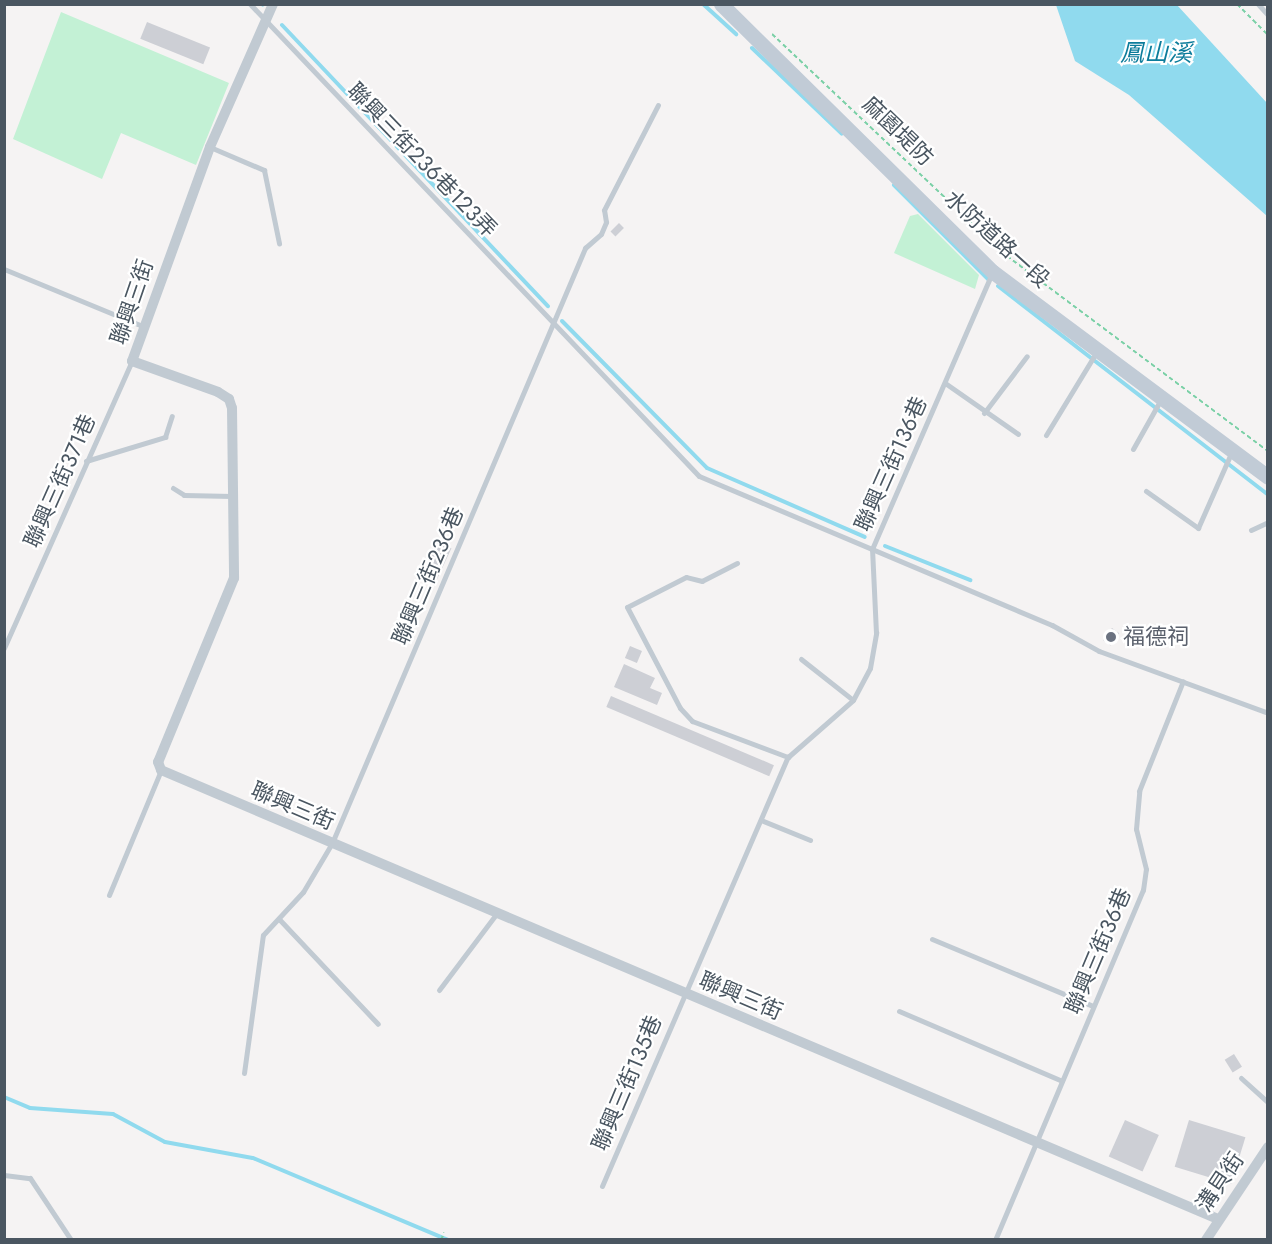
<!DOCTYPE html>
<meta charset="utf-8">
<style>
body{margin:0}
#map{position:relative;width:1272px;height:1244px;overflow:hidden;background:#f5f3f3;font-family:Jost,"Noto Sans TC",sans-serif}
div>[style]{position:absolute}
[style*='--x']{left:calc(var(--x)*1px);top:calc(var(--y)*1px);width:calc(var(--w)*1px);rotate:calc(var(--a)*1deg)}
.green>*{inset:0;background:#c3f1d5}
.water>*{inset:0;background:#90daee}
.stream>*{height:4px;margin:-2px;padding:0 2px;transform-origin:2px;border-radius:2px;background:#90daee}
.building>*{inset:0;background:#cdcfd5;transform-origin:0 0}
.path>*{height:2px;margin-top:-1px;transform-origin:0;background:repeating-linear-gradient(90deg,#7ad0a6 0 4.5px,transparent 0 7.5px)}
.lane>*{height:5px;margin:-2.5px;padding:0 2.5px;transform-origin:2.5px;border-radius:2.5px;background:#c1cad2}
.street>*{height:10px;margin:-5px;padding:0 5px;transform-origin:5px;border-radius:5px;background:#c1cad2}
.secondary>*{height:15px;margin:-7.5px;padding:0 7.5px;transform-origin:7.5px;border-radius:7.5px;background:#c1cbd6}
.dots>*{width:16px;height:16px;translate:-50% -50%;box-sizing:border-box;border:3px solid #fff;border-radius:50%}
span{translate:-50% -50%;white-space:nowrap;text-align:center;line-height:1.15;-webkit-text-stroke:4.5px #fff;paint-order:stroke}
.street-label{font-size:22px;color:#4a5661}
.worship-label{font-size:22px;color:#5b616d}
.left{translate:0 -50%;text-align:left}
.water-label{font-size:24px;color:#0c7c9b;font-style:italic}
.frame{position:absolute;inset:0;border:6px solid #4a5661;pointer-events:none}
</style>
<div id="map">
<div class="green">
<i style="clip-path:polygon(61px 12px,229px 83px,196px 165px,121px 133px,102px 179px,13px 139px)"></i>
<i style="clip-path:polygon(918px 214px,979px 275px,975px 289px,894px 253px,910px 216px)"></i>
</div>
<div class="water">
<i style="clip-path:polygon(1056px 5px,1177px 5px,1267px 103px,1267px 216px,1129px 95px,1075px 61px)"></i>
</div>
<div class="stream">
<i style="--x:262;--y:4;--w:1;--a:45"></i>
<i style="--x:703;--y:4;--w:45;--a:42.3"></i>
<i style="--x:282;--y:25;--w:387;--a:46.6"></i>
<i style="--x:752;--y:48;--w:124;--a:43.7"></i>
<i style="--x:894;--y:185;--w:134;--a:45"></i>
<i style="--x:998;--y:286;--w:341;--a:37.7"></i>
<i style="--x:562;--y:321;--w:206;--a:45.4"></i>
<i style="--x:707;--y:468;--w:172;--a:23.6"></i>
<i style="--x:885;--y:546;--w:92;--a:21.8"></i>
<i style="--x:4;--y:1097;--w:28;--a:23"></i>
<i style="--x:30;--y:1108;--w:83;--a:4.1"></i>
<i style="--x:113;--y:1114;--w:59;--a:28.3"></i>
<i style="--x:165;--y:1142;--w:89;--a:10.3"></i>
<i style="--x:253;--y:1158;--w:212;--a:22.8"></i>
</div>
<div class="building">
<i style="left:147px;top:22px;width:68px;height:18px;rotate:22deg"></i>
<i style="left:619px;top:223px;width:7px;height:12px;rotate:45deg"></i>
<i style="left:436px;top:541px;width:17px;height:35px;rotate:25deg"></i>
<i style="left:1112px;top:628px;width:9px;height:15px;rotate:36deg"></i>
<i style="left:630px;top:646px;width:13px;height:13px;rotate:23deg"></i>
<i style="clip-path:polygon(624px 664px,655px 678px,650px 688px,662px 693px,657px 705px,614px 687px)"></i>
<i style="left:611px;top:696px;width:177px;height:12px;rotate:23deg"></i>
<i style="left:1234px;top:1054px;width:15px;height:11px;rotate:58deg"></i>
<i style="left:1125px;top:1120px;width:37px;height:40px;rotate:24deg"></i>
<i style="left:1189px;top:1120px;width:59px;height:49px;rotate:17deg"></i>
</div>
<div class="path">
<i style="--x:1237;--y:4;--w:44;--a:45"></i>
<i style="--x:772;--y:34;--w:323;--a:43.4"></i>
<i style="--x:1007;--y:256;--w:326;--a:36.8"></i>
<i style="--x:441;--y:1240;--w:8;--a:-67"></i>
</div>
<div class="lane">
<i style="--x:250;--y:4;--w:651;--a:46.43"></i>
<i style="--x:699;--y:476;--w:383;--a:22.9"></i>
<i style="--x:1052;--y:625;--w:54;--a:29"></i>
<i style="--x:1099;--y:651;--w:180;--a:20.1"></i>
<i style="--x:1258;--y:4;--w:15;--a:48"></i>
<i style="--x:210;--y:147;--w:59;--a:23.1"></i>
<i style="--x:264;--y:170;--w:75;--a:78.4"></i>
<i style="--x:4;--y:269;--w:149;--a:22.4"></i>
<i style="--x:945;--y:383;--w:89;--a:34.9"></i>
<i style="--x:984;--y:413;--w:71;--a:-53"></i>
<i style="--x:1046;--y:435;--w:98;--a:-58.7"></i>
<i style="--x:1133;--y:449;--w:55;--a:-60.6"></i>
<i style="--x:86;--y:461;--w:83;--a:-16.9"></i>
<i style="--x:165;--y:437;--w:22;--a:-72"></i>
<i style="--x:173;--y:488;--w:13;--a:32"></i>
<i style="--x:184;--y:495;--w:48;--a:1.2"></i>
<i style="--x:1146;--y:491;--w:64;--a:35.4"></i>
<i style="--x:1198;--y:528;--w:84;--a:-66.2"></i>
<i style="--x:1251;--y:530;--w:19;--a:-25"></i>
<i style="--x:737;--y:563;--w:39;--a:153"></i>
<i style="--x:702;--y:581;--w:16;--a:-166"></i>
<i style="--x:686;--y:577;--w:66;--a:153"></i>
<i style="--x:627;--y:607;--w:114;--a:62.3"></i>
<i style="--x:680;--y:708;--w:18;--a:47"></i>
<i style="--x:692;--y:721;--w:103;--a:20.6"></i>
<i style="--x:4;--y:648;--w:314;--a:-66"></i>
<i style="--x:801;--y:659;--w:66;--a:38.3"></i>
<i style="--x:761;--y:820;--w:53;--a:22.2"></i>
<i style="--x:109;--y:895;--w:135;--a:-67.4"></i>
<i style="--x:279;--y:919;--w:144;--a:46.7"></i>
<i style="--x:932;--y:939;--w:174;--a:22.6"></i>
<i style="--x:439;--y:990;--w:96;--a:-53"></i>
<i style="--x:899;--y:1011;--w:177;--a:23.2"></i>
<i style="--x:244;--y:1073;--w:139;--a:-82.2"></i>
<i style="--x:263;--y:935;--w:59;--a:-47.1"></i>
<i style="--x:303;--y:892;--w:57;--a:-59.4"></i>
<i style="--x:332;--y:843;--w:647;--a:-66.96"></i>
<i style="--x:585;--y:248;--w:21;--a:-41"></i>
<i style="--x:601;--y:234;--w:13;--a:-67"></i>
<i style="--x:606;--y:222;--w:12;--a:-99"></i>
<i style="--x:604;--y:210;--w:118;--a:-62.8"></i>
<i style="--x:1241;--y:1078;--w:36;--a:42"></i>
<i style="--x:4;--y:1175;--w:26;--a:7"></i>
<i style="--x:30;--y:1178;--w:74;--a:56.5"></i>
<i style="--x:602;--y:1186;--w:468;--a:-66.6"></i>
<i style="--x:788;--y:757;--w:86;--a:-41.2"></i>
<i style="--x:853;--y:700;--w:36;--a:-62"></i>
<i style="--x:870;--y:668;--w:36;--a:-80"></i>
<i style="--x:876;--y:633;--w:84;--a:-92.7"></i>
<i style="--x:872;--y:549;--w:301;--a:-66.5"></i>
<i style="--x:995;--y:1240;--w:380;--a:-67.1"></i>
<i style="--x:1143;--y:890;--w:21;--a:-82"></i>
<i style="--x:1146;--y:869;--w:41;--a:-104"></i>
<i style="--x:1136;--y:829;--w:38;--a:-85"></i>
<i style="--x:1139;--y:791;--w:118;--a:-68.2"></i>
</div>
<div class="street">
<i style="--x:273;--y:4;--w:156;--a:113.8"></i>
<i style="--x:210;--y:147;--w:228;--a:110"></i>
<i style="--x:132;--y:361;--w:91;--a:19.8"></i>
<i style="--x:218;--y:392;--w:13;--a:32"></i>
<i style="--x:229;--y:399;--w:9;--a:72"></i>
<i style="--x:232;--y:408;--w:170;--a:89.3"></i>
<i style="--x:234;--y:578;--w:199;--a:112.4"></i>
<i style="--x:158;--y:762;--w:9;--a:69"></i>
<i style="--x:161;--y:770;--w:1148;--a:23.02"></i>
<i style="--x:1206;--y:1240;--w:112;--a:-56.3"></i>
</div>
<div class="secondary">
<i style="--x:721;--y:4;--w:382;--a:44.6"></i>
<i style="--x:993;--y:272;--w:343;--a:36.7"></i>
</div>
<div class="dots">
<i style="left:1111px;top:637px;background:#6b7280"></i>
</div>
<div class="street-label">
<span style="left:898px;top:131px;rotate:44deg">麻園堤防</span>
<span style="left:422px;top:160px;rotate:46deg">聯興三街236巷123弄</span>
<span style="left:997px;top:239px;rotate:42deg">水防道路一段</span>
<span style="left:132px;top:302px;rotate:-71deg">聯興三街</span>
<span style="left:891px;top:464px;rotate:-66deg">聯興三街136巷</span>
<span style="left:60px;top:481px;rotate:-66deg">聯興三街371巷</span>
<span style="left:428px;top:576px;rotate:-67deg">聯興三街236巷</span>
<span style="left:293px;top:806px;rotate:23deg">聯興三街</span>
<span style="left:1098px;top:951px;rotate:-67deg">聯興三街36巷</span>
<span style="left:741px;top:996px;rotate:23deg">聯興三街</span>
<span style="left:627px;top:1083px;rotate:-67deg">聯興三街135巷</span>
<span style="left:1220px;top:1182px;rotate:-56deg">溝貝街</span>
</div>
<div class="worship-label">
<span class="left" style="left:1123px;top:637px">福德祠</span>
</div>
<div class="water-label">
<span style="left:1156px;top:53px">鳳山溪</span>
</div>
<div class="frame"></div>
</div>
